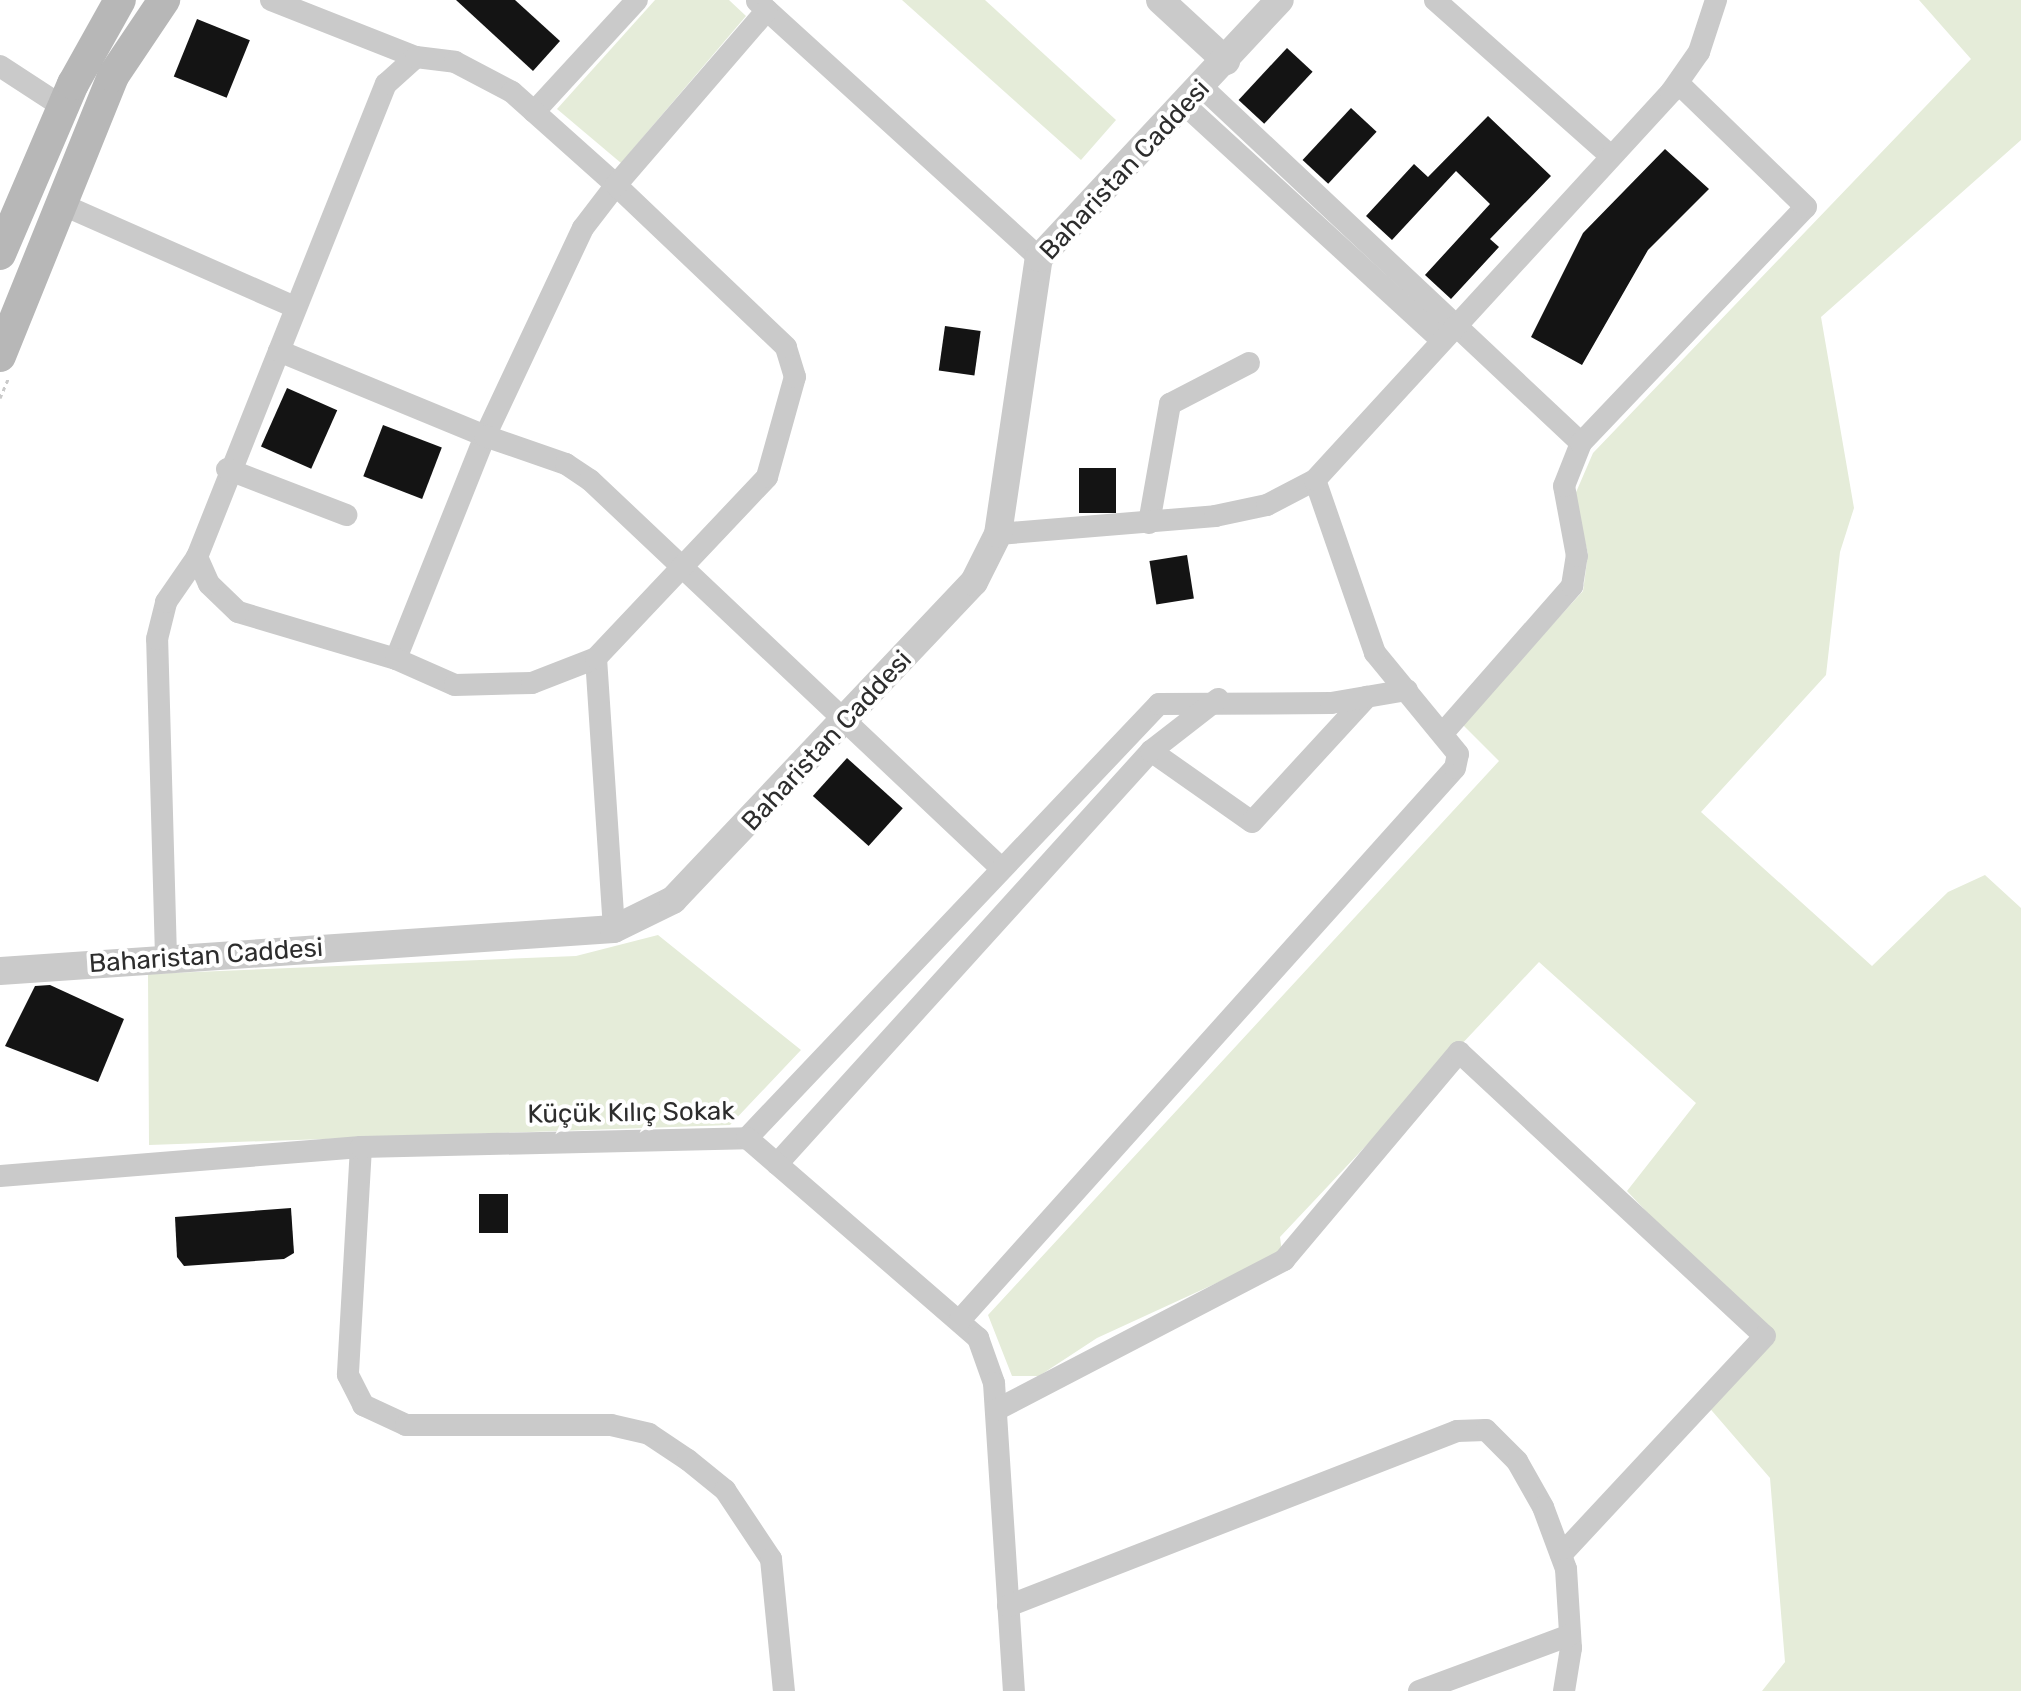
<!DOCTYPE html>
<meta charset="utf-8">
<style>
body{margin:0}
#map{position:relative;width:2021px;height:1691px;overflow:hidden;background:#fff;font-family:Rubik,sans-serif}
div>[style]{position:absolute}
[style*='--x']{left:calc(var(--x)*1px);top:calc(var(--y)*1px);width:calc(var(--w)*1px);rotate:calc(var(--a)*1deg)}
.green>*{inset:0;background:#e5ecd9}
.building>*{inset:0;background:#141414;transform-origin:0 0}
.path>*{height:3px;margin-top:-1.5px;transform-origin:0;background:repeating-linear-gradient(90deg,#cacaca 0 4px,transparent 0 8px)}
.minor>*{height:22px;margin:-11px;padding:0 11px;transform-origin:11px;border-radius:11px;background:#cacaca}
.tertiary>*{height:28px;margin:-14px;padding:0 14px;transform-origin:14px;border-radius:14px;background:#cacaca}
.secondary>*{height:32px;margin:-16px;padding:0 16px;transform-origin:16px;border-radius:16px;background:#b7b7b7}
span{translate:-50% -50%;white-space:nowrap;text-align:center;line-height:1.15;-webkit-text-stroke:8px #fff;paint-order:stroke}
.street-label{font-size:26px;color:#2d2d2d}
</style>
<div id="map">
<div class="green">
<i style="clip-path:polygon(655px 0,729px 0,746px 16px,621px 163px,557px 109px)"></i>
<i style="clip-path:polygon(902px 0,985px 0,1116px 120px,1081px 160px)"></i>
<i style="clip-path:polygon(1919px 0,2021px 0,2021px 140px,1821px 317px,1854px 508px,1840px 552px,1826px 675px,1701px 812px,1872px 966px,1948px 892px,1985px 875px,2021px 908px,2021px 1691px,1762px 1691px,1785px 1662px,1770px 1478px,1700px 1397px,1761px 1333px,1627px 1191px,1696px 1103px,1539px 962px,1280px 1237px,1282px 1253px,1097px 1338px,1039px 1376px,1012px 1376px,988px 1315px,1499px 761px,1462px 724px,1583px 591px,1588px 554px,1574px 497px,1593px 453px,1971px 59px)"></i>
<i style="clip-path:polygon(658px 935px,801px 1050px,730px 1125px,149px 1145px,148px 974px,576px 956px)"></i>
</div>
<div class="building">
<i style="clip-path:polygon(456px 0,515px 0,560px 41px,533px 71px)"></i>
<i style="left:197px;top:19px;width:57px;height:62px;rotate:22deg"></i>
<i style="left:1287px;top:48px;width:35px;height:71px;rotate:43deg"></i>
<i style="left:1351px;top:108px;width:35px;height:71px;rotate:43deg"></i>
<i style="clip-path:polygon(1488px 116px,1551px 176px,1490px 239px,1499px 247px,1451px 299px,1425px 275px,1490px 204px,1456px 171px,1392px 240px,1366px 216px,1414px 164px,1428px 177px)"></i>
<i style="clip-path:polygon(1665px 149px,1709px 189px,1648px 250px,1582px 365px,1531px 337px,1583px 233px)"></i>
<i style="left:945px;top:326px;width:36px;height:45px;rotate:8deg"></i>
<i style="left:287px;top:388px;width:55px;height:64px;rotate:24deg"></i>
<i style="left:383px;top:425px;width:63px;height:55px;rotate:21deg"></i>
<i style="left:1079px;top:468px;width:37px;height:45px"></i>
<i style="left:1187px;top:555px;width:44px;height:38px;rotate:81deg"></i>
<i style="left:847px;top:758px;width:75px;height:51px;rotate:42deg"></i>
<i style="clip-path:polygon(50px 985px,124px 1019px,98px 1082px,5px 1046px,35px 986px)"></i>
<i style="left:479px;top:1194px;width:29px;height:39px"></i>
<i style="clip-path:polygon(291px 1208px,294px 1253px,284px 1259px,184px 1266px,177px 1257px,175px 1217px)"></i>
</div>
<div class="path">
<i style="--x:0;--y:398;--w:21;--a:-67"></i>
</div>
<div class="minor">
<i style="--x:271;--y:0;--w:156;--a:21.5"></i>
<i style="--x:1435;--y:0;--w:235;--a:41.6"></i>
<i style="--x:757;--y:1;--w:382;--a:42.3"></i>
<i style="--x:0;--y:66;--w:75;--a:33.1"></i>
<i style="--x:1202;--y:87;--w:520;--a:43.21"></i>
<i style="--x:1186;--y:106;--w:345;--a:42.5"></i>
<i style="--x:534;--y:112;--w:152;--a:-47.4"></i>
<i style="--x:61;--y:204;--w:256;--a:23.8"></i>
<i style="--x:279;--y:351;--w:288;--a:-68.2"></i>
<i style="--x:386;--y:84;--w:40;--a:-42"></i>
<i style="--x:416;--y:57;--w:39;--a:7"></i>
<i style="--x:455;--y:62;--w:64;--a:27.8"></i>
<i style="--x:512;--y:92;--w:140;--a:41.8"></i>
<i style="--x:616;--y:185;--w:54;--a:127.5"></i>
<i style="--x:583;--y:228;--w:230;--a:115.2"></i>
<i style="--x:485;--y:436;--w:240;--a:111.8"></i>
<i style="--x:396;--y:659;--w:165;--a:-163.4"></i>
<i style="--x:238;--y:612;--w:40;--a:-136"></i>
<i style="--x:209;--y:584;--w:30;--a:-114"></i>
<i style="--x:197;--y:557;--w:222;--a:-68.3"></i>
<i style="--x:279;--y:351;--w:223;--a:22.4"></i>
<i style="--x:485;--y:436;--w:86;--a:19.1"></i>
<i style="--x:566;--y:464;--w:29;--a:34"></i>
<i style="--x:590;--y:480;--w:564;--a:43.35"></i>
<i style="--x:227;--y:469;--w:128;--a:21.1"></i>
<i style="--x:1149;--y:523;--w:121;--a:-80"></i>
<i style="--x:1170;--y:404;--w:89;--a:-27.4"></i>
<i style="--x:998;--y:534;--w:218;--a:-4.7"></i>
<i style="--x:1215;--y:516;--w:53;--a:-11.9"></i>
<i style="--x:1267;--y:505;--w:54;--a:-27.5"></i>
<i style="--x:596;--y:658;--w:272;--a:86.2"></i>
<i style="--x:396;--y:659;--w:64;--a:23.8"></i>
<i style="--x:455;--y:685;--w:77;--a:-1.5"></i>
<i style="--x:532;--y:683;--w:69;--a:-21.3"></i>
<i style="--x:596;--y:658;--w:249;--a:-46.6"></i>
<i style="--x:767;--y:477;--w:104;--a:-74.4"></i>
<i style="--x:795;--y:377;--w:31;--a:-107"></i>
<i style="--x:786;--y:347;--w:235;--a:-136.4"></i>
<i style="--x:616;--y:185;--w:231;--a:-49.2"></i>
<i style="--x:1443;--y:733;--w:196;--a:-48.7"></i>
<i style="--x:1572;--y:586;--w:30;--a:-81"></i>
<i style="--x:1577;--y:556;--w:71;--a:-100.5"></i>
<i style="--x:1564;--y:486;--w:46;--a:-68.4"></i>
<i style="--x:1581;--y:443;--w:326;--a:-46.4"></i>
<i style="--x:1806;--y:207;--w:178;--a:-135.9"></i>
<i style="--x:1151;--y:751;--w:123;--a:35.1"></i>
<i style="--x:1252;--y:822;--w:170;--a:-47.4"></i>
<i style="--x:166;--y:957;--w:318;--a:-91.6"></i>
<i style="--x:157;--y:639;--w:38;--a:-76"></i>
<i style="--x:166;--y:602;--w:55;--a:-55.4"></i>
<i style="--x:747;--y:1138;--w:598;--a:-46.49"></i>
<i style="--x:1159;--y:704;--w:172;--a:-0.3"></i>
<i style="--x:1331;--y:703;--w:77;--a:-9.7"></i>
<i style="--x:361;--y:1147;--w:228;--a:93.3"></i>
<i style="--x:348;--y:1375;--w:34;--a:63"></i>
<i style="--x:363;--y:1405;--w:47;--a:24.9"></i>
<i style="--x:406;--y:1425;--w:205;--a:0"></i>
<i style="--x:611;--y:1425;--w:39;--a:13"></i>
<i style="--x:649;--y:1434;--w:47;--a:33.7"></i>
<i style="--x:688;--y:1460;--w:48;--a:39"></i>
<i style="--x:725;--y:1490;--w:83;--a:56.3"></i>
<i style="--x:771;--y:1559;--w:133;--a:84.4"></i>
<i style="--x:777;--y:1164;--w:557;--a:-47.84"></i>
<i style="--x:1151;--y:751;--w:85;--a:-37.8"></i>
<i style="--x:0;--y:1176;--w:362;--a:-4.6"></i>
<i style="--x:361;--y:1147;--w:386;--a:-1.3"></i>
<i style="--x:747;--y:1138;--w:306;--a:40.9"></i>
<i style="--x:978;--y:1338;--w:48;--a:70.4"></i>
<i style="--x:994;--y:1383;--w:309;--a:86.3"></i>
<i style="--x:960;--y:1320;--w:741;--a:-48.12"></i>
<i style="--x:1455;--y:768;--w:14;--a:-78"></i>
<i style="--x:1458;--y:754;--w:131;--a:-129.4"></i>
<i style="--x:1375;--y:653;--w:183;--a:-109.1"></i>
<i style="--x:1315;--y:480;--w:527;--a:-47.46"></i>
<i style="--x:1671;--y:92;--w:49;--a:-55"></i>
<i style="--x:1699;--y:52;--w:55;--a:-71.9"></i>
<i style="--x:996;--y:1410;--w:325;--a:-27.5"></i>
<i style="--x:1284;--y:1260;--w:272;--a:-49.9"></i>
<i style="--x:1459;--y:1052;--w:417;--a:42.9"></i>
<i style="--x:1765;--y:1336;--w:299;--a:133"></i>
<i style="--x:1008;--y:1606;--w:482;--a:-21.3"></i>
<i style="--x:1457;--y:1431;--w:29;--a:-2"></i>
<i style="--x:1486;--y:1430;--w:44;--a:45"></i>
<i style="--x:1517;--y:1461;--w:53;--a:60.5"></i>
<i style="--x:1543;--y:1507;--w:66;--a:69.6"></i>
<i style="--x:1566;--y:1569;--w:79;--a:86.4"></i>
<i style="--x:1571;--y:1648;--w:44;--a:99.2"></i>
<i style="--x:1419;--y:1691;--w:161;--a:-20.3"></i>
</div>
<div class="tertiary">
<i style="--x:1160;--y:0;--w:90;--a:42.7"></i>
<i style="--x:0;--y:971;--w:615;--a:-3.91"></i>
<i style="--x:614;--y:929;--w:66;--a:-26.2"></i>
<i style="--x:673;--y:900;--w:438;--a:-46.6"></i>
<i style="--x:974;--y:582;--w:54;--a:-63.4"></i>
<i style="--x:998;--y:534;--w:279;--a:-81.6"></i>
<i style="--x:1039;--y:258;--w:353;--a:-47"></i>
</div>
<div class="secondary">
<i style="--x:0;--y:254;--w:185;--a:-66.8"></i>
<i style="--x:73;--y:84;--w:96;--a:-60.8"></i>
<i style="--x:0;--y:356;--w:302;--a:-68"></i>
<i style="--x:113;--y:76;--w:92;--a:-56.1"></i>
</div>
<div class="street-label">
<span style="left:1125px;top:170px;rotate:-47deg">Baharistan Caddesi</span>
<span style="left:827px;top:741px;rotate:-47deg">Baharistan Caddesi</span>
<span style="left:206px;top:956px;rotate:-4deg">Baharistan Caddesi</span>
<span style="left:631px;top:1113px;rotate:-1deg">Küçük Kılıç Sokak</span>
</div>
</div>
